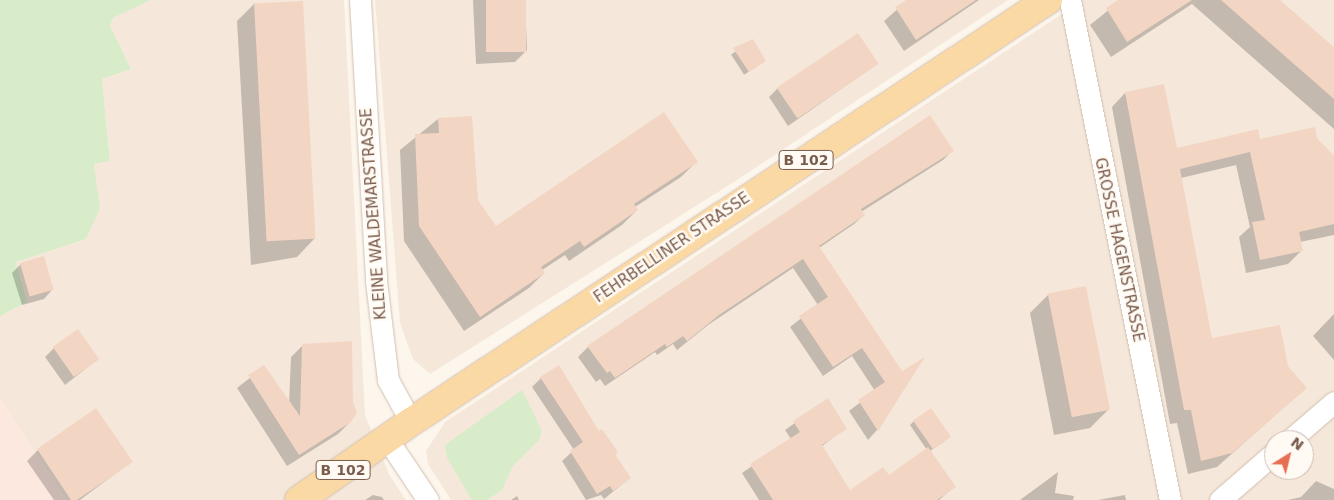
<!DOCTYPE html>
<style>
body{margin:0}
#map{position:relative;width:1334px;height:500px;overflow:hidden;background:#fdf6ec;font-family:"DejaVu Sans",sans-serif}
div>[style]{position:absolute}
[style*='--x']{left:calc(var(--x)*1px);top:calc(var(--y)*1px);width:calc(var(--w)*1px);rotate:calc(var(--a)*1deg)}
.residential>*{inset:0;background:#f5e8da}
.commercial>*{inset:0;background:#fde8e0}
.green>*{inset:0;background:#d8ecc9}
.shadow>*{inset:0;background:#0003;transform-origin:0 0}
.building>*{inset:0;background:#f3d5c3;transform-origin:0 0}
.roads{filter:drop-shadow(0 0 1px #d1beb0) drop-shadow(0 0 1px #d1beb0)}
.street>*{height:21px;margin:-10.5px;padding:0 10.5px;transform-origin:10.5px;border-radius:10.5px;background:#fff}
.primary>*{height:28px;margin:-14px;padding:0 14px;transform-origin:14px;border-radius:14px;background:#fbd9a5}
span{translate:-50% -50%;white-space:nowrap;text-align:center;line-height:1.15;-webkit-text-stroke:5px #fffaf3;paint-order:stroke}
.shield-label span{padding:1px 4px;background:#fffaf3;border:1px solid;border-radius:4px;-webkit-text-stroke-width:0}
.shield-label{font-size:14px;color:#7a5c4d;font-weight:700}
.street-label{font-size:15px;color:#7a5c4d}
.north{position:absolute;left:1264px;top:430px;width:50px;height:50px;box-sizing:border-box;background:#fffaf3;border:1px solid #cabbb1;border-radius:50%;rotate:36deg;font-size:14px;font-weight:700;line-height:20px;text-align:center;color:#7a5c4d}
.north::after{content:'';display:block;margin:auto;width:18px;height:22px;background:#e76f51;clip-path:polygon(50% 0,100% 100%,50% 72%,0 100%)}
</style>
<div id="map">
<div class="residential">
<i style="clip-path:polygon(151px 0,344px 0,365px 415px,390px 476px,406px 500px,66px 500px,0 399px,0 316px,27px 302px,15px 262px,86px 239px,99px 208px,94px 164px,110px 161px,102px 79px,131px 69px,110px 26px,113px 18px)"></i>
<i style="clip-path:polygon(375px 0,1008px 0,737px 180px,430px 374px,413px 359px,400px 323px)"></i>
<i style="clip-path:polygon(evenodd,1083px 0,1334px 0,1334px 500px,451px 500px,428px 464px,426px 451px,445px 422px,1083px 0,1274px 440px,1304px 440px,1304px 470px,1274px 470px,1274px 440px)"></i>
</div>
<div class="commercial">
<i style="clip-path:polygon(0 399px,66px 500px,0 500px)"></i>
</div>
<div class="green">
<i style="clip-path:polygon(0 0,151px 0,113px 18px,110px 26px,131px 69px,102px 79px,110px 161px,94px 164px,100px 208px,86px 239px,16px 262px,27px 302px,0 316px)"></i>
<i style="clip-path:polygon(522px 390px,542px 431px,539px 440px,513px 466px,502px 490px,487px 500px,472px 500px,447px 458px,445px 445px)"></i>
</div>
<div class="shadow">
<i style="clip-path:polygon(473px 0,525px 0,527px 50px,515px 62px,476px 64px)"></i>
<i style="clip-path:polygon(908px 0,979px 0,904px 51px,884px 21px)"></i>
<i style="clip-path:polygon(1121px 0,1278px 0,1334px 49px,1334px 129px,1192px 4px,1111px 57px,1090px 25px)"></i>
<i style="clip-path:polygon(255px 3px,315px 238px,297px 257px,251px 265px,237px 21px)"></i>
<i style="left:752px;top:41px;width:24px;height:25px;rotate:57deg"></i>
<i style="clip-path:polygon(877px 64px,788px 126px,769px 97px,778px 88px)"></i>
<i style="clip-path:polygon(1125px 93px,1176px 150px,1316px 139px,1334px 158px,1334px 235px,1300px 242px,1302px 250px,1288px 264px,1246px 273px,1239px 237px,1250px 227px,1236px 165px,1181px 178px,1211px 340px,1291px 401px,1217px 467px,1188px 474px,1177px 423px,1170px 424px,1112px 107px)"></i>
<i style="clip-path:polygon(438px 119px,477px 201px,496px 228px,696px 162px,681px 177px,635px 207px,637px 210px,622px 225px,569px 261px,565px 255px,542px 270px,544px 273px,529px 288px,464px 331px,404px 241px,400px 150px)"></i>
<i style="clip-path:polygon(952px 151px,943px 160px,861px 212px,864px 215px,854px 224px,819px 248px,902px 373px,921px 361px,877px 430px,868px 440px,849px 411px,875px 391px,852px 356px,823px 376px,790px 327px,818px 305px,793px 268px,708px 325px,677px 350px,673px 344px,657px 355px,655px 352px,605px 386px,600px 379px,596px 382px,578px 357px,588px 347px)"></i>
<i style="clip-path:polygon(21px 264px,52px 290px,44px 299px,22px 305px,12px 273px)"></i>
<i style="clip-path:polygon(1048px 295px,1109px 409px,1090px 428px,1054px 435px,1030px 313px)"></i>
<i style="clip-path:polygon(1334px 314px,1334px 360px,1313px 336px)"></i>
<i style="clip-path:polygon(303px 345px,350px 422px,338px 434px,287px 466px,237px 388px,264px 367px,289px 404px,291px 357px)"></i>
<i style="clip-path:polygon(54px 348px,98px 359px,65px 385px,45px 357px)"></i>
<i style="clip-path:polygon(541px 378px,617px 452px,614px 455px,630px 478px,604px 499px,601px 495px,586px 500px,562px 461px,574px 450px,532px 387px)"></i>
<i style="clip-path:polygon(827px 400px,845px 428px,821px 447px,833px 500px,759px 500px,742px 473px,791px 439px,785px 430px)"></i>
<i style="clip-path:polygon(914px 421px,945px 441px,930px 451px,954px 487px,939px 500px,843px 500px,888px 477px,927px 450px,910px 425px)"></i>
<i style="clip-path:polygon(38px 450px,131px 462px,80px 500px,54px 500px,27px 461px)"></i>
<i style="clip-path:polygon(1058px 472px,1055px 493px,1074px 496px,1073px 500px,1020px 500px)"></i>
<i style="clip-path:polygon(1316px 481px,1334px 489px,1334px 500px,1288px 500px,1301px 497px)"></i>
<i style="clip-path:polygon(373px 495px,382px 497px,384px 500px,365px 500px)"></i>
<i style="clip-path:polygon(1125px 495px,1126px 500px,1098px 500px)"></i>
<i style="clip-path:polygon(517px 496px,519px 500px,511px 500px)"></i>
</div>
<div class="building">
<i style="left:486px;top:0;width:40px;height:52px"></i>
<i style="clip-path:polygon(906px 0,976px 0,916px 40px,895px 7px)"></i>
<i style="clip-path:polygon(1118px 0,1192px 0,1127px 42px,1106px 8px)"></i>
<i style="clip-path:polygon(1221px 0,1280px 0,1334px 47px,1334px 99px)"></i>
<i style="left:303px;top:1px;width:238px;height:49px;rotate:87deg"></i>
<i style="left:858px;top:33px;width:37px;height:98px;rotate:56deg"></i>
<i style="clip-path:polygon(753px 39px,766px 61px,749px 72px,733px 48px)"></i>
<i style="clip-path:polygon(1164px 84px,1177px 148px,1258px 129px,1260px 139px,1315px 127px,1317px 138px,1334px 156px,1334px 224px,1299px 232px,1303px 251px,1260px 260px,1252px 222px,1265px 220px,1250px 152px,1180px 169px,1212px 338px,1280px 325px,1288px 366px,1307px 388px,1232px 453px,1201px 461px,1191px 410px,1184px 410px,1125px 92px)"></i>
<i style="clip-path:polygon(664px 112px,698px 162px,634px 204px,638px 210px,584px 247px,580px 241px,541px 267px,545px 273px,480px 317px,419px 226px,415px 134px,439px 133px,438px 118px,472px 116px,478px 200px,496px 226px)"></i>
<i style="clip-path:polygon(930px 115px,954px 151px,861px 209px,865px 215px,819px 246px,902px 371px,925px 357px,878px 431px,858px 400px,885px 382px,862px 348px,833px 367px,799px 316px,828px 297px,803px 259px,719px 315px,687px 341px,683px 336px,667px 347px,665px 344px,615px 378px,610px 371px,607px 373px,587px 346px)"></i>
<i style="left:44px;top:256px;width:35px;height:25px;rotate:74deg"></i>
<i style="left:1086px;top:286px;width:126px;height:39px;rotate:79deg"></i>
<i style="left:78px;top:329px;width:37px;height:31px;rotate:55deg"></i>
<i style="clip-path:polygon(352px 341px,353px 403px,357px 413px,351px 422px,299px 455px,248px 375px,264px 365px,300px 416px,302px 344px)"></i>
<i style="clip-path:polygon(559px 365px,599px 431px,602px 429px,618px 452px,615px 454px,631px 478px,613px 491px,610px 486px,597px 494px,570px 451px,583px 442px,540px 377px)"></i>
<i style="clip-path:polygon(828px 398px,847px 429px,822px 445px,850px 490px,883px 467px,889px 475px,928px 447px,956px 487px,937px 500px,773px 500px,750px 464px,800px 432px,793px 421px)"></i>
<i style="clip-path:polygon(96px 408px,133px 462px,77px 500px,71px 500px,37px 449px)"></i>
<i style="left:931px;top:408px;width:35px;height:22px;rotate:55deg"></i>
</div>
<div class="roads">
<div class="street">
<i style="--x:360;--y:0;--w:281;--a:86.7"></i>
<i style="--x:376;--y:281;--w:100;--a:83.1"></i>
<i style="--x:388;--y:380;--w:48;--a:61.3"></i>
<i style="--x:1070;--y:0;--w:510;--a:78.69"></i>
<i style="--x:387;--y:439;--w:73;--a:56.1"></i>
<i style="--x:1290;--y:440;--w:58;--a:-40.8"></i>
<i style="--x:1220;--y:500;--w:72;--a:-41"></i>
</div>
<div class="primary">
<i style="--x:299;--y:500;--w:136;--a:-34.9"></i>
<i style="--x:411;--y:422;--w:764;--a:-33.52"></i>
</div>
</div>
<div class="shield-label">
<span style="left:806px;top:160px">B 102</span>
<span style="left:343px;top:470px">B 102</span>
</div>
<div class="street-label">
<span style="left:374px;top:214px;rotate:-94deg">KLEINE WALDEMARSTRASSE</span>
<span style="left:672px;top:248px;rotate:-34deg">FEHRBELLINER STRASSE</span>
<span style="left:1119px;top:250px;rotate:78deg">GROSSE HAGENSTRASSE</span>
</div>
<div class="north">N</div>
</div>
